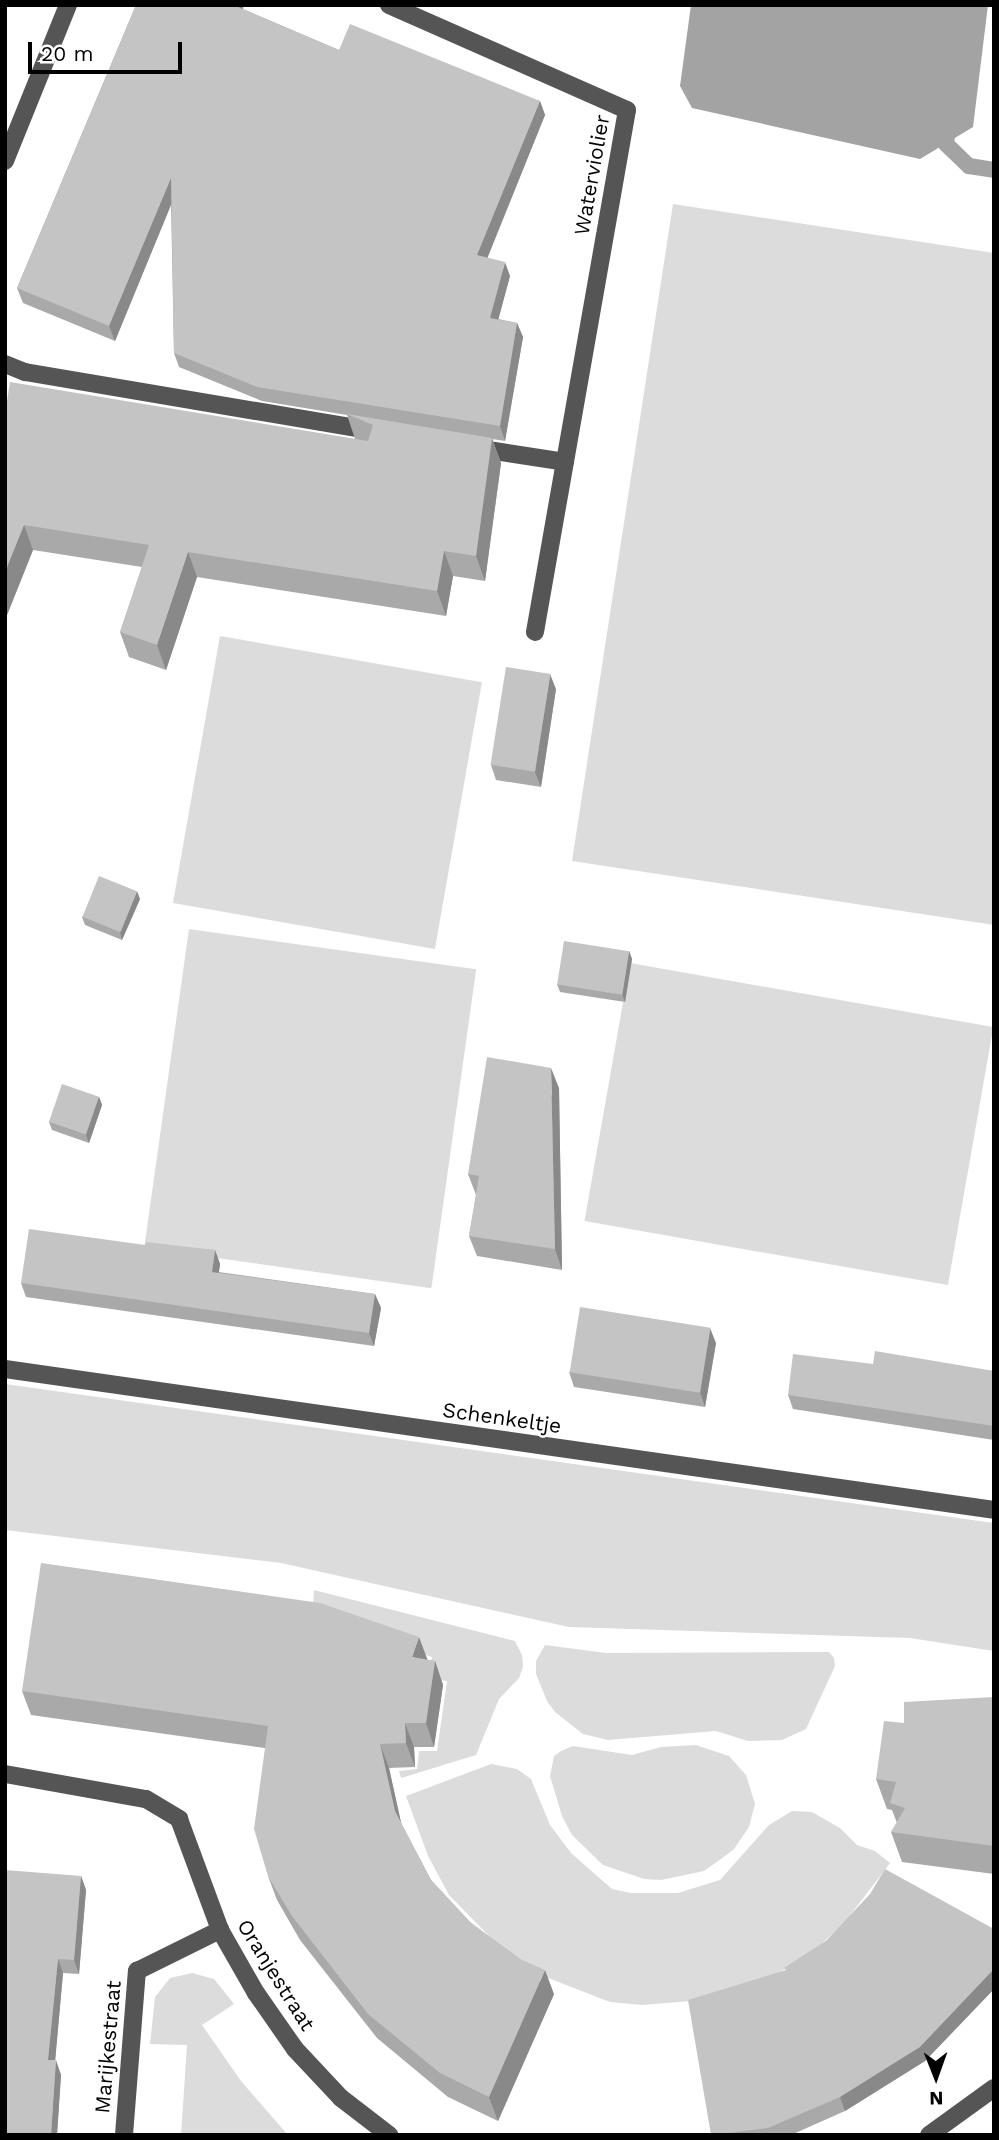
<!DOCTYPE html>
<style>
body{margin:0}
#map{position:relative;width:999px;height:2140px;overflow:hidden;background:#fff;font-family:"Work Sans",sans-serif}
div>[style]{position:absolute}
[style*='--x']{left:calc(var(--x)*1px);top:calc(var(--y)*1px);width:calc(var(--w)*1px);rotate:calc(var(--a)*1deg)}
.green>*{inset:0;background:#dcdcdc;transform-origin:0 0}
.water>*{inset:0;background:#a3a3a3}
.stream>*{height:16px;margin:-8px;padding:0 8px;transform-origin:8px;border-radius:8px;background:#a3a3a3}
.minor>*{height:18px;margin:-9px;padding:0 9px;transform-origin:9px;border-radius:9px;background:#555}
.wall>*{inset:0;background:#a9a9a9}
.shaded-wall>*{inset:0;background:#898989}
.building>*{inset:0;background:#c4c4c4;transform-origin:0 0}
span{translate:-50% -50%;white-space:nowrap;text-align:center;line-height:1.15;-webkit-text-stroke:5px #fff;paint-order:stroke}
.street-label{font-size:21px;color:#000}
.frame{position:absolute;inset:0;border:7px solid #000;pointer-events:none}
.north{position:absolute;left:901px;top:2042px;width:70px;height:70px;-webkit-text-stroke:5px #fff;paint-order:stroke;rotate:179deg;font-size:19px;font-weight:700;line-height:28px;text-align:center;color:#000}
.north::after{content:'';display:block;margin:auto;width:24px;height:32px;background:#000;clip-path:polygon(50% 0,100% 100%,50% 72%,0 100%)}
.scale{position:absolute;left:28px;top:42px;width:154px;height:32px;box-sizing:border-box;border:4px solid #000;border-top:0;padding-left:9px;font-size:21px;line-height:24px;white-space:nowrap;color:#000;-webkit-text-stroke:5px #fff;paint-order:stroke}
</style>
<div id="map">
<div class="green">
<i style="clip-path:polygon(673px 204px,994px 253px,994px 925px,572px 861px)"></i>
<i style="left:220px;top:636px;width:266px;height:271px;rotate:10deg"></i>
<i style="left:189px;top:929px;width:290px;height:322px;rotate:8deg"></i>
<i style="left:630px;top:963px;width:369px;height:262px;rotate:10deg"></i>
<i style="clip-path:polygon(5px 1384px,994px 1523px,994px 1651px,910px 1638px,569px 1627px,281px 1563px,5px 1530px)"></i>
<i style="clip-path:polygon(314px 1590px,515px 1641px,522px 1655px,523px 1667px,519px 1678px,499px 1699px,476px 1755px,401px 1778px,399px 1771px,417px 1769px,419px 1751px,437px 1751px,447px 1681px,428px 1678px,432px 1657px,312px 1618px)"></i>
<i style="clip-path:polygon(545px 1645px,606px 1653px,829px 1652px,834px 1658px,835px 1666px,806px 1729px,782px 1740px,748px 1741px,716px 1731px,608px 1740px,583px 1734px,555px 1712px,547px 1701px,536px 1674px,536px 1661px)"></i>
<i style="clip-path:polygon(696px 1745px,729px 1756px,746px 1775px,755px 1804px,749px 1827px,734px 1849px,721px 1859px,704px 1871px,661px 1880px,644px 1879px,603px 1865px,572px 1835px,562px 1816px,550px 1776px,554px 1756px,561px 1751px,573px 1746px,632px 1755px,661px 1747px)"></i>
<i style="clip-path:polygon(491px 1764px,517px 1769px,531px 1779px,550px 1825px,571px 1853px,612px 1889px,631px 1893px,678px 1893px,720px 1880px,769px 1825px,792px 1811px,812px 1812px,840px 1828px,857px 1845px,875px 1851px,890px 1863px,842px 1926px,807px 1956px,773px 1976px,716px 1999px,642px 2005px,610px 2002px,530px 1971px,495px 1942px,449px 1895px,428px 1856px,406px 1796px)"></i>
<i style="clip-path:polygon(192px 1973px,214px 1979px,234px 2004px,202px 2025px,241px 2081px,288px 2135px,181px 2135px,187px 2045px,150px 2044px,155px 1997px,170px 1978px)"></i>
</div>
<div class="water">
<i style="clip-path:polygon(691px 5px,988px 5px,973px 127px,920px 159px,692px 108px,680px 86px)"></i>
</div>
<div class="stream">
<i style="--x:949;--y:124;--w:20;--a:99"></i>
<i style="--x:946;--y:144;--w:32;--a:44"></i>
<i style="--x:969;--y:166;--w:25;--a:9"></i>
</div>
<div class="minor">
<i style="--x:389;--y:5;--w:260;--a:23.8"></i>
<i style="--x:627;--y:110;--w:530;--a:100"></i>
<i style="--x:5;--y:161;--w:168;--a:-68"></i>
<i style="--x:5;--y:364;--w:22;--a:22"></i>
<i style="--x:25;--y:372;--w:355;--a:9.6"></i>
<i style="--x:475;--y:448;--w:91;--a:8.8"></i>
<i style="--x:5;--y:1369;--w:999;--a:8.11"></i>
<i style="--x:5;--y:1774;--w:143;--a:10.1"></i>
<i style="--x:146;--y:1799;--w:39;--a:31"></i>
<i style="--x:179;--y:1819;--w:118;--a:69.7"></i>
<i style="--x:220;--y:1930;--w:73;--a:60.3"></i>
<i style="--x:256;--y:1993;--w:68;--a:55.1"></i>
<i style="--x:295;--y:2049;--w:67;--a:46.8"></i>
<i style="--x:341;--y:2098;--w:61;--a:37.6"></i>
<i style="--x:124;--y:2135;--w:165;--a:-85.5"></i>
<i style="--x:137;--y:1971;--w:93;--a:-26.3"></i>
<i style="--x:929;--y:2135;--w:80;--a:-35.9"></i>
</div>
<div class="wall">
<i style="clip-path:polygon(136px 5px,244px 5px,243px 9px,339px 50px,540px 101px,545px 115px,487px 257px,510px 276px,498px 319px,517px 323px,523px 337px,505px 441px,492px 439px,501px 463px,485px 581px,453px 576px,446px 616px,197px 577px,166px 670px,129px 657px,120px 632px,142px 567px,33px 550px,5px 620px,5px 413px,355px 439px,347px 415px,262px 401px,179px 367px,174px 353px,171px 204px,115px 341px,23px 303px,17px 288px)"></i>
<i style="clip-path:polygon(556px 689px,541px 787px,496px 780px,491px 765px)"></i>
<i style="clip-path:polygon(140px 899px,122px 940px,85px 925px,82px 917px)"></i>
<i style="clip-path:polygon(629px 951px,632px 959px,625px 1002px,560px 992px,557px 984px)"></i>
<i style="clip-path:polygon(559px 1088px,562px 1270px,477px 1256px,469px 1236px,476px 1195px,468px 1174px)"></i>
<i style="clip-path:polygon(99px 1097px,102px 1105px,89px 1143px,52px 1130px,49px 1122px)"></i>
<i style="clip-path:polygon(145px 1245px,215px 1250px,220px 1264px,219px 1272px,375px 1294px,381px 1308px,374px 1346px,26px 1297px,21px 1283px)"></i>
<i style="clip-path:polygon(716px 1343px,705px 1407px,574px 1387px,569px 1372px)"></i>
<i style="clip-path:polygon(873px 1364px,994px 1371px,994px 1440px,793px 1409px,788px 1395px)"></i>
<i style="clip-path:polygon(428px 1660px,435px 1661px,443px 1685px,434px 1747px,414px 1747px,415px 1767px,389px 1768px,401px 1823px,431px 1880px,470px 1922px,554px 1994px,498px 2121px,448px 2097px,377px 2038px,300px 1940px,277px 1900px,268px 1876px,265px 1748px,31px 1715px,22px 1691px)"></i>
<i style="clip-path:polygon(994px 1697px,994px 1874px,902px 1862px,891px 1832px,897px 1823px,892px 1810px,887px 1809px,876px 1779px)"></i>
<i style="clip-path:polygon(81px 1876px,86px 1890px,79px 1974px,63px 1973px,55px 2060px,61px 2075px,57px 2135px,5px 2135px)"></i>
<i style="clip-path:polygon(994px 1929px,994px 1989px,925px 2061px,845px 2111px,791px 2135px,711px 2135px)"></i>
</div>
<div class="shaded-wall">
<i style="clip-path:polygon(233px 5px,244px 5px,238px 20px)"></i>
<i style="clip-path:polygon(540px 101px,545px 115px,483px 269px,477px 255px)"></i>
<i style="clip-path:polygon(171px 178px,176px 193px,115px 341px,109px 326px)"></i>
<i style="clip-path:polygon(505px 262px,510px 276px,495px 332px,490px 318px)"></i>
<i style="clip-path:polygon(517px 323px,523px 337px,505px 441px,500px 426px)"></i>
<i style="clip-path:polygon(492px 438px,501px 463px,485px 581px,476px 556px)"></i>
<i style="clip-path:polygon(24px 525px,33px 550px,5px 620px,5px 572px)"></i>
<i style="clip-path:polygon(444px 551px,453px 576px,446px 616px,437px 591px)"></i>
<i style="clip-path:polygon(188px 552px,197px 577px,166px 670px,157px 645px)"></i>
<i style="clip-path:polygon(550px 674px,556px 689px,541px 787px,535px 772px)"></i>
<i style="clip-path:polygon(137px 891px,140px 899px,122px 940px,120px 932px)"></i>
<i style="clip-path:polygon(629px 951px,632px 959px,625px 1002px,622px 994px)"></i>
<i style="clip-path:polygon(551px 1068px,559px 1088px,562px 1270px,555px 1249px)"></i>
<i style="clip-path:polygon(99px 1097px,102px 1105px,89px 1143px,86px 1135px)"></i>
<i style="clip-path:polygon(215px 1250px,220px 1264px,217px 1285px,212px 1272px)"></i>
<i style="clip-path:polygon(375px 1294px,381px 1308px,374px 1346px,369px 1333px)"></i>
<i style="clip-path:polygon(710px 1328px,716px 1343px,705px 1407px,700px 1392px)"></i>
<i style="clip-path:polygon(419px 1637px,428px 1661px,412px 1657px)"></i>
<i style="clip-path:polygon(435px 1661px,443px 1685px,434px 1747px,426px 1723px)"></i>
<i style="clip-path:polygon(405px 1723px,414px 1747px,415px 1767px,406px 1743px)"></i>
<i style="clip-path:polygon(380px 1744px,389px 1768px,404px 1836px,395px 1811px)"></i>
<i style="clip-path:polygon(81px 1876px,86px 1890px,79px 1974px,74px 1960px)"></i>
<i style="clip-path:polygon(58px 1959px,63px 1973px,54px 2074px,48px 2060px)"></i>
<i style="clip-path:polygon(994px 1969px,994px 1989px,925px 2061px,845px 2111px,840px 2097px)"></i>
<i style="clip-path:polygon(545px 1970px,554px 1994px,498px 2121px,489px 2097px)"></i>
<i style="clip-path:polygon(56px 2060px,61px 2075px,57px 2135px,51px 2135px)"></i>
</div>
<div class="building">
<i style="clip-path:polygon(136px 5px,233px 5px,339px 50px,350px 24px,540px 101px,477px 255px,505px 262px,490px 318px,517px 323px,500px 426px,257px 387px,174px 353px,171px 178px,109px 326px,17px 288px)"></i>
<i style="clip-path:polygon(10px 382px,368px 441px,373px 425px,347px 414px,492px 438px,476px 556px,444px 551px,437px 591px,188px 552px,157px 645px,120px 632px,149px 545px,24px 525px,5px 572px,5px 413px)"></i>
<i style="left:506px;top:667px;width:45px;height:99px;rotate:9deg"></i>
<i style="left:99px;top:876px;width:41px;height:44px;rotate:22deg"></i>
<i style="left:564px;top:941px;width:66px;height:44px;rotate:9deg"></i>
<i style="clip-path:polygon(487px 1057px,551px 1068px,555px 1249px,469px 1236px,479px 1176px,468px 1174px)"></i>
<i style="left:62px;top:1084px;width:39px;height:40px;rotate:19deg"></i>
<i style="clip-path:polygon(29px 1229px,145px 1245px,146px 1242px,215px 1250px,212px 1272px,375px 1294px,369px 1333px,21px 1283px)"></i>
<i style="left:580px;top:1307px;width:132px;height:66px;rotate:9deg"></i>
<i style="clip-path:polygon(875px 1351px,994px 1371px,994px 1426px,788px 1395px,793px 1354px,873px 1364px)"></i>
<i style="clip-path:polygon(41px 1563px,320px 1603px,419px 1637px,412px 1657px,435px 1661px,426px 1723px,405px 1723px,406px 1743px,380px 1744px,395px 1811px,431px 1880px,470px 1922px,522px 1960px,545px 1970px,489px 2097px,440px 2073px,368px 2014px,292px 1916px,268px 1876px,254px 1829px,268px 1726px,22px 1691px)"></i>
<i style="clip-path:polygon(994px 1697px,994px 1846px,891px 1832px,905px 1808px,890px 1803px,896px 1782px,876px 1779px,884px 1721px,904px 1723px,904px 1702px)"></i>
<i style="clip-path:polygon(885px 1869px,994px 1929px,994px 1969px,920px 2047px,840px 2097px,768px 2128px,711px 2135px,688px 2000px,786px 1970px,784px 1968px,827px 1940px,870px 1894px)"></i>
<i style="clip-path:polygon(5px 1870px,81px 1876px,74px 1960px,58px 1959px,48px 2060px,56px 2060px,51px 2135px,5px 2135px)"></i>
</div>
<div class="street-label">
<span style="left:592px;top:175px;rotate:-80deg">Waterviolier</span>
<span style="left:502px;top:1418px;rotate:8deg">Schenkeltje</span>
<span style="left:276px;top:1975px;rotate:58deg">Oranjestraat</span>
<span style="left:108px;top:2047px;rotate:-85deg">Marijkestraat</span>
</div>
<div class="frame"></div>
<div class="north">N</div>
<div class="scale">20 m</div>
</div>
